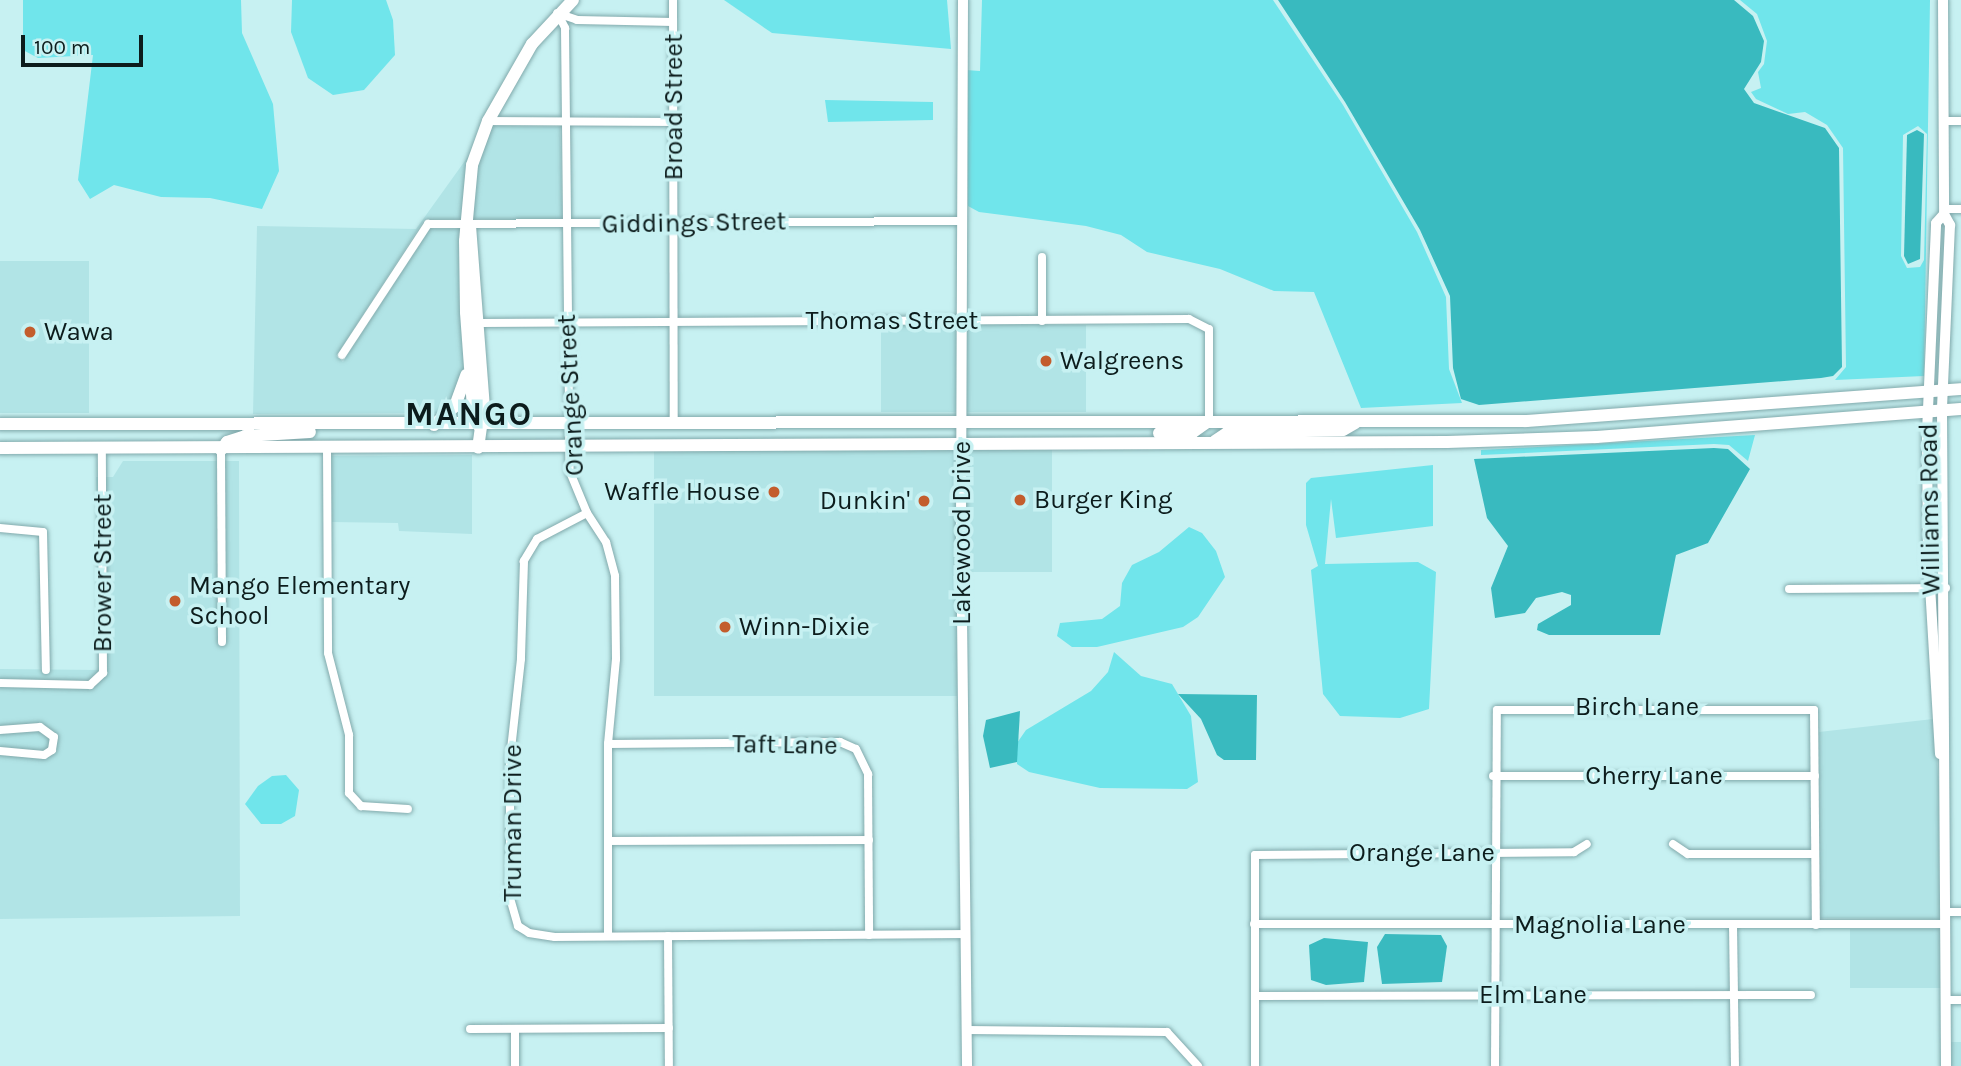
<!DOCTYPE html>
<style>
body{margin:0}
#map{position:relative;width:1961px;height:1066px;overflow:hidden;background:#c7f1f2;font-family:Karla,sans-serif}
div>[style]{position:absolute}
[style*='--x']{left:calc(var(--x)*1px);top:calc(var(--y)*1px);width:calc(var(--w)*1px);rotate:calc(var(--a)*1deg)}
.built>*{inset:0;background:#b1e4e6;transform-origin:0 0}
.green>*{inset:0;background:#70e5eb}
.water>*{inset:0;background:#39babf}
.roads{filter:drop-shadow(0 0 2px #81a9ab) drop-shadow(0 0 2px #81a9ab)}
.minor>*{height:8px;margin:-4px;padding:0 4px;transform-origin:4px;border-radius:4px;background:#fff}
.tertiary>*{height:10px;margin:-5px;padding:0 5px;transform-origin:5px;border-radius:5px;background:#fff}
.secondary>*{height:12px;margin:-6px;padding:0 6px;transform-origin:6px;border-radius:6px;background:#fff}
.dots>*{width:19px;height:19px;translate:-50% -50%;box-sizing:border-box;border:4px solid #c7f1f2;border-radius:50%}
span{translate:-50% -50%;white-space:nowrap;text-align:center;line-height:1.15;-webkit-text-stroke:7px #c7f1f2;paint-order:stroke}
.street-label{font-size:26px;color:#0c1c1c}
.poi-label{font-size:26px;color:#0c1c1c}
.left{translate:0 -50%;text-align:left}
.right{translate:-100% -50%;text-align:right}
.district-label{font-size:33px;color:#0c1c1c;font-weight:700;letter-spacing:2px}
.scale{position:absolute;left:21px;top:35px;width:122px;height:32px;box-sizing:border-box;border:4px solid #0c1c1c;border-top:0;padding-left:9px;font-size:21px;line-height:24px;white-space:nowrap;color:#0c1c1c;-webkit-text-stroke:5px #c7f1f2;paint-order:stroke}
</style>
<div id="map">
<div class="built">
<i style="clip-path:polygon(491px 126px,560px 127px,562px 221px,473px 219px,476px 166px)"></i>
<i style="clip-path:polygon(472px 151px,465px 219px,424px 220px,336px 356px,343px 362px,430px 229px,464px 229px,465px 357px,460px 387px,443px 413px,253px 414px,257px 226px,416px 229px)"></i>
<i style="left:89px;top:261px;width:152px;height:89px;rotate:90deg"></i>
<i style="left:881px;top:325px;width:75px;height:87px"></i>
<i style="left:965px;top:325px;width:121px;height:87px"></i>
<i style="left:957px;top:450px;width:246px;height:303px;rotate:90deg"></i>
<i style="left:965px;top:450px;width:87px;height:122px"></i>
<i style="clip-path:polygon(472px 455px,472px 534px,399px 531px,398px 523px,332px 522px,331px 456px)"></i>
<i style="clip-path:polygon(123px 461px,239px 461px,240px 916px,0 919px,0 669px,98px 670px,96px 477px,113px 477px)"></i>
<i style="clip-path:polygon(1933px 719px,1941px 808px,1941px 919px,1820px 918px,1819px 732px)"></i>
<i style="left:1850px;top:929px;width:91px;height:59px"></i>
<i style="left:1950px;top:1042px;width:11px;height:24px"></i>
</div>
<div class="green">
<i style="clip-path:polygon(23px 0,241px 0,242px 33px,273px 104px,279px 171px,262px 209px,210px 198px,161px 197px,114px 185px,90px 199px,78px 180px,93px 55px,38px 58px,23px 50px)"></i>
<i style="clip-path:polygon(292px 0,386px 0,393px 20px,395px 55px,364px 90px,333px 95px,308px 78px,291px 32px)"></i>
<i style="clip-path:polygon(724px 0,947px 0,951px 49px,772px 33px)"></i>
<i style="clip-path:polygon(982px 0,1273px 0,1343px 105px,1417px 232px,1446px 297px,1449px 369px,1462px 403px,1361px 408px,1314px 292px,1274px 291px,1220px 269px,1147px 252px,1121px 235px,1086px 226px,979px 212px,968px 206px,966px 70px,980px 71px)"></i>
<i style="clip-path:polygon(evenodd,1740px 0,1930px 0,1924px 376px,1835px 380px,1846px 367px,1843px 148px,1827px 125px,1805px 112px,1788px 114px,1756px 99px,1751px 92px,1761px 88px,1758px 72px,1764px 64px,1767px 41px,1757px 14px,1740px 0,1918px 126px,1927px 134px,1924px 260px,1920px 267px,1907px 268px,1901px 256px,1903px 135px,1918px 126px)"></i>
<i style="clip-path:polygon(825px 100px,933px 102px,933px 120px,828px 122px)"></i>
<i style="clip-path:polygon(1755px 435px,1748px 461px,1729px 445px,1714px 444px,1481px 455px,1481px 450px)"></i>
<i style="clip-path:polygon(1433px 465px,1433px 526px,1336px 538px,1331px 499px,1325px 564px,1418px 562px,1436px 572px,1429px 709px,1400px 718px,1340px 716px,1323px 694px,1311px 570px,1318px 566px,1306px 525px,1306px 483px,1311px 478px)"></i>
<i style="clip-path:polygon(1189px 527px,1202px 533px,1216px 551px,1225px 577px,1198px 617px,1183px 627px,1097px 647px,1072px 647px,1057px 636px,1060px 623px,1102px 619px,1120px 606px,1122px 583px,1132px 565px,1159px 552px)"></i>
<i style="clip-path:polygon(1114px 652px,1141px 676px,1172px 684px,1191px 716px,1198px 782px,1187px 789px,1100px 788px,1029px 772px,1017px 764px,1017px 743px,1026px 730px,1091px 691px,1108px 672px)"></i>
<i style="clip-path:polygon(286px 775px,299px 790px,295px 816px,281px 824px,261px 824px,245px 804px,258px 786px,272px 776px)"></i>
</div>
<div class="water">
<i style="clip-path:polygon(1278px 0,1734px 0,1753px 16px,1764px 41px,1761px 62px,1744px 89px,1754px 103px,1825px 128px,1839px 148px,1842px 367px,1833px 376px,1821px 378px,1479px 405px,1461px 399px,1453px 368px,1450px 296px,1420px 230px,1345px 102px)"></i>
<i style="clip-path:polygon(1917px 130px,1924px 134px,1920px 259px,1908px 264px,1904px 256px,1907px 135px)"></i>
<i style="clip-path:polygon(1714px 448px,1728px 449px,1750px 469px,1708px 543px,1676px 555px,1660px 635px,1549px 635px,1537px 630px,1538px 624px,1571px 605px,1571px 595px,1562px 592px,1536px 598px,1525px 613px,1495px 618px,1491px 588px,1508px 546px,1487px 518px,1474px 459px)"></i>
<i style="clip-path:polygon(1178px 694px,1257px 695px,1256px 760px,1224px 760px,1217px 755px,1201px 719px)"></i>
<i style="clip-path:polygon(1020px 711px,1017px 762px,990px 768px,983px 736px,986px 720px)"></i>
<i style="clip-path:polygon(1385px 934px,1441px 935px,1447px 946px,1442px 982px,1382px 984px,1377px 947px)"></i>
<i style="clip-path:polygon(1324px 938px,1368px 942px,1364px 982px,1326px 985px,1311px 980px,1309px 945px)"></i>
</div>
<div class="roads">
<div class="minor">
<i style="--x:673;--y:0;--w:424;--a:89.9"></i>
<i style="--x:557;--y:13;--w:21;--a:19"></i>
<i style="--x:577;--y:20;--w:96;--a:1.2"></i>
<i style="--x:558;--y:14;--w:16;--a:63"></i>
<i style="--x:565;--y:28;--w:444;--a:89.4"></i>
<i style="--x:570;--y:472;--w:44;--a:67.5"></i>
<i style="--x:587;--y:513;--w:35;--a:57"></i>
<i style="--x:606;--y:542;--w:35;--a:75"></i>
<i style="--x:615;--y:576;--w:83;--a:89.3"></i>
<i style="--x:616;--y:659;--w:85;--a:95.4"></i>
<i style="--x:608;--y:744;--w:192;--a:90"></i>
<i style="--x:488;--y:121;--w:186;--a:0.3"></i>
<i style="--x:1943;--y:121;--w:18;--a:0"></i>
<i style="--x:1944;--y:209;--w:17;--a:0"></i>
<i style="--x:1042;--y:257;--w:64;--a:90"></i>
<i style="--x:479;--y:323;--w:710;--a:-0.32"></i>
<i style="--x:1189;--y:319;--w:22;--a:27"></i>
<i style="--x:1209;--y:329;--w:92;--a:90"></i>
<i style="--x:342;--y:355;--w:157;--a:-56.7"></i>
<i style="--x:428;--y:224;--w:533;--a:-0.32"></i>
<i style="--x:327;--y:449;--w:204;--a:89.7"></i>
<i style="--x:328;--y:653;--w:85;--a:75.6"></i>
<i style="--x:349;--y:735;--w:58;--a:90"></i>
<i style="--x:349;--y:793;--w:18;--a:47"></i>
<i style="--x:361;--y:806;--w:47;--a:3.7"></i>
<i style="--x:221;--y:450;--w:192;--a:89.7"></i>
<i style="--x:587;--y:513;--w:56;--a:152.5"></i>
<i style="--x:537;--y:539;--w:26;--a:121"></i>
<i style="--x:524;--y:561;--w:98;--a:91.8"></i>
<i style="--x:521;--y:659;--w:101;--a:96.3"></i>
<i style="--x:510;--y:759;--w:139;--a:90"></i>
<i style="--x:510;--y:898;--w:29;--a:74"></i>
<i style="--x:518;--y:926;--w:13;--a:32"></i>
<i style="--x:529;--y:933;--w:26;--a:9"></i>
<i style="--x:555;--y:937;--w:411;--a:-0.4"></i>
<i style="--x:0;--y:528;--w:43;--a:5.3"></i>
<i style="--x:43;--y:532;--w:138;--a:88.8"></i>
<i style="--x:1789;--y:589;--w:157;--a:-0.4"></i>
<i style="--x:0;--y:683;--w:90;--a:1.3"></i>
<i style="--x:90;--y:685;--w:18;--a:-43"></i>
<i style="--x:103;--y:673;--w:223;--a:-90.3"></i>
<i style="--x:0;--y:730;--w:40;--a:-4.3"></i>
<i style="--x:40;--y:727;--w:17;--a:36"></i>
<i style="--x:54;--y:737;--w:13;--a:99"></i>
<i style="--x:52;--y:750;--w:9;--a:148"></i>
<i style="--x:44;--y:755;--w:44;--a:-174.8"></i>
<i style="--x:608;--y:744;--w:232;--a:-0.5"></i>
<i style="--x:840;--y:742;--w:17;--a:24"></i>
<i style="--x:856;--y:749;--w:28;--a:64"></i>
<i style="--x:868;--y:774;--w:161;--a:89.6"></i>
<i style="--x:1493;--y:776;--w:322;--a:0"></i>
<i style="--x:608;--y:841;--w:261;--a:-0.2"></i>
<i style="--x:1673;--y:844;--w:18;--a:34"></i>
<i style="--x:1688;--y:854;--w:127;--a:0"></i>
<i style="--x:1946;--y:912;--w:15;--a:0"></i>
<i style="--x:1254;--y:924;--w:692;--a:0"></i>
<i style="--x:1733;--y:925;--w:141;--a:89.2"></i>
<i style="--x:668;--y:936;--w:130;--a:89.6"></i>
<i style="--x:1255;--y:996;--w:556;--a:-0.1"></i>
<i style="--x:1946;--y:1000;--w:15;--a:0"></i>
<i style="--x:470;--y:1029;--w:199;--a:-0.3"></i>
<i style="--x:515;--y:1029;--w:37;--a:90"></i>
<i style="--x:967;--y:1030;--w:200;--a:0.6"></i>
<i style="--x:1167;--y:1032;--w:46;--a:47.6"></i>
<i style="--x:1255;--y:1066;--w:211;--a:-90"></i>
<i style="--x:1255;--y:855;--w:319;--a:-0.5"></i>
<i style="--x:1574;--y:852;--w:15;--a:-32"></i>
<i style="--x:1495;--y:1066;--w:356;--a:-89.7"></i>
<i style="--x:1497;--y:710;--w:317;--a:0"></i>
<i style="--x:1814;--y:710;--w:215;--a:89.5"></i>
</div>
<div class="tertiary">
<i style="--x:963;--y:0;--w:526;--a:90.22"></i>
<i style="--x:961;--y:526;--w:540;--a:89.36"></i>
<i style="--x:1943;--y:0;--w:214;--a:89.7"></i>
<i style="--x:1944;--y:214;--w:13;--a:61"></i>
<i style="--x:1950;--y:225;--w:185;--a:92.5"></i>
<i style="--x:1942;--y:410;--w:656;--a:89.65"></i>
<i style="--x:1940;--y:754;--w:202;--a:-93.4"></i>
<i style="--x:1928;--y:552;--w:120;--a:-90.5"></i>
<i style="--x:1927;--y:432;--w:209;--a:-87.5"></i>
<i style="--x:1936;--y:223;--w:12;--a:-48"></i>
</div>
<div class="secondary">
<i style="--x:470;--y:226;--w:181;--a:85.6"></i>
<i style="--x:484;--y:406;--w:42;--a:98.1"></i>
<i style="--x:0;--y:424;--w:1526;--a:-0.11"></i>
<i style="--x:1526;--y:421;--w:436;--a:-4.2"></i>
<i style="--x:434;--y:425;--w:28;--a:-42"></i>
<i style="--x:455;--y:406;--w:33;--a:-70"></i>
<i style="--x:479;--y:426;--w:19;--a:-108"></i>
<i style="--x:473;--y:408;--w:96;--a:-94.2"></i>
<i style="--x:466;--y:312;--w:71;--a:-90.8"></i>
<i style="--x:465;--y:241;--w:76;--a:-84.7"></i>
<i style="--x:472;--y:165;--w:47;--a:-70"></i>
<i style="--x:488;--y:121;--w:89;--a:-60.3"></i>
<i style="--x:532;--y:44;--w:60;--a:-47"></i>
<i style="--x:1159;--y:433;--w:34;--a:-2"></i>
<i style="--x:1193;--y:432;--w:19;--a:-35"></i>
<i style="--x:1215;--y:441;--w:14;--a:-34"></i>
<i style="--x:1227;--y:433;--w:116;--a:-1.5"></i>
<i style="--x:1343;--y:430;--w:14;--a:-30"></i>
<i style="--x:0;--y:448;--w:1447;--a:-0.24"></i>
<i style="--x:1447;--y:442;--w:149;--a:-1.9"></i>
<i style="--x:1596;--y:437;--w:366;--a:-4.4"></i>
<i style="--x:221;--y:450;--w:10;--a:-53"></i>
<i style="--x:227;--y:442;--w:19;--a:-18"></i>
<i style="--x:245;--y:436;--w:65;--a:-3.5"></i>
</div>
</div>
<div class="dots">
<i style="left:30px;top:332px;background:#c35d2d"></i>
<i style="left:1046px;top:361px;background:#c35d2d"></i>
<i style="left:774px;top:492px;background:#c35d2d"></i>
<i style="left:1020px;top:500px;background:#c35d2d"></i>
<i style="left:924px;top:501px;background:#c35d2d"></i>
<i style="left:175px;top:601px;background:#c35d2d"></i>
<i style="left:725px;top:627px;background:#c35d2d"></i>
</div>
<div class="street-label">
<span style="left:674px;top:107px;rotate:-90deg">Broad Street</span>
<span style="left:694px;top:223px;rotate:-1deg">Giddings Street</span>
<span style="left:892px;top:321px">Thomas Street</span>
<span style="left:571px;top:395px;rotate:-93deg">Orange Street</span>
<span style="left:1930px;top:509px;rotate:-91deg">Williams Road</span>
<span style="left:962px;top:533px;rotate:-90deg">Lakewood Drive</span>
<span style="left:103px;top:573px;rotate:-90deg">Brower Street</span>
<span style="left:1637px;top:707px">Birch Lane</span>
<span style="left:785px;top:745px;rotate:1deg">Taft Lane</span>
<span style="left:1654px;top:776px">Cherry Lane</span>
<span style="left:513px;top:823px;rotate:-90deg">Truman Drive</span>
<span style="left:1422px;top:853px">Orange Lane</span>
<span style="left:1600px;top:925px">Magnolia Lane</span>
<span style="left:1533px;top:995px">Elm Lane</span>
</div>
<div class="poi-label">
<span class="left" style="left:44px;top:332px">Wawa</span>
<span class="left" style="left:1060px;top:361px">Walgreens</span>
<span class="right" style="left:760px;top:492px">Waffle House</span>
<span class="left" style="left:1034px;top:500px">Burger King</span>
<span class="right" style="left:910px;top:501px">Dunkin'</span>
<span class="left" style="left:189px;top:601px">Mango Elementary<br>School</span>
<span class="left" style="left:739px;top:627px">Winn-Dixie</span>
</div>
<div class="district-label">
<span style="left:469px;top:415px">MANGO</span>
</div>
<div class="scale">100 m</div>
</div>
